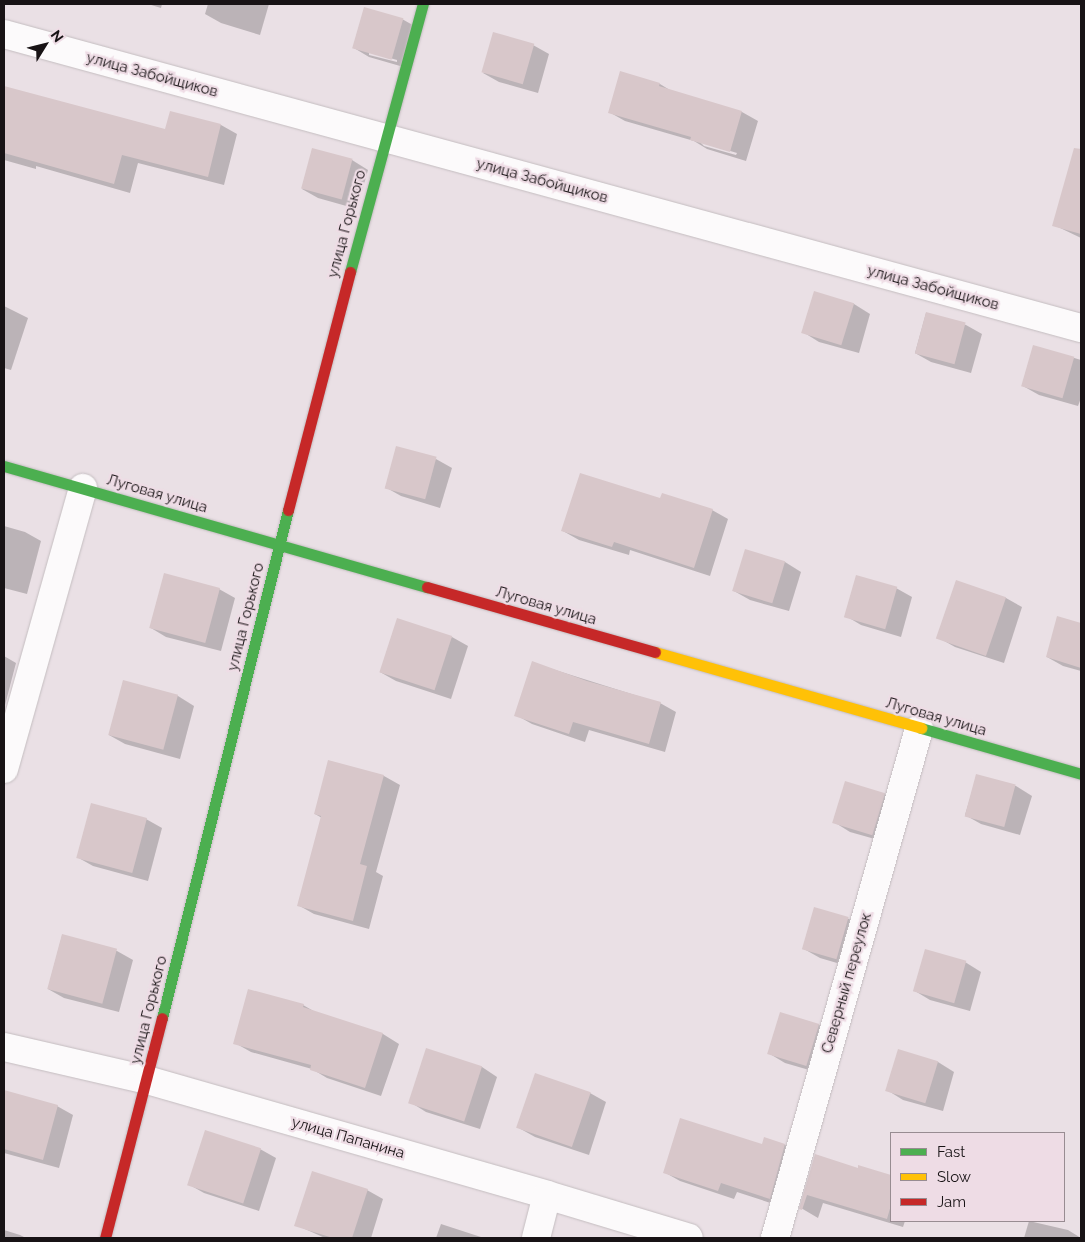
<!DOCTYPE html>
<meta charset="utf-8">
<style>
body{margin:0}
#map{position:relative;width:1085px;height:1242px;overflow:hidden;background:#eae0e5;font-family:Raleway,sans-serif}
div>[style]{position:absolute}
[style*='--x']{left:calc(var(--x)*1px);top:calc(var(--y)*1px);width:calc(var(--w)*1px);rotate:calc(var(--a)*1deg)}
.shadow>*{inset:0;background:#0003}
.building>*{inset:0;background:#d8c7ca;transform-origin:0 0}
.roads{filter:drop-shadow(0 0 1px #c4bdc0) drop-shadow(0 0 1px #c4bdc0)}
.street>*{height:28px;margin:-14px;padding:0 14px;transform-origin:14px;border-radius:14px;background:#fcfafb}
.fast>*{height:11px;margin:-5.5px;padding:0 5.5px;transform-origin:5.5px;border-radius:5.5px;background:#4caf50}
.slow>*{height:11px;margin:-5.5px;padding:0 5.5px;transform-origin:5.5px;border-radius:5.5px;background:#ffc107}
.jam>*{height:11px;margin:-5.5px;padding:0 5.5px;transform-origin:5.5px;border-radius:5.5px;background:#c62828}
span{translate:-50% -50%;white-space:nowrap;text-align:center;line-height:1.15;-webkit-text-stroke:4.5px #eedce5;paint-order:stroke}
.street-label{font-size:15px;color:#181315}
.frame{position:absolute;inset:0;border:5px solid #181315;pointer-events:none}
.legend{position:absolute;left:890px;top:1132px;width:175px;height:90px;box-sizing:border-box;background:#eedce5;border:1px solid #988c92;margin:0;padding:6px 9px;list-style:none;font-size:15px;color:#181315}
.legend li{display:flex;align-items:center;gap:10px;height:25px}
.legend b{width:25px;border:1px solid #988c92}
.north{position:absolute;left:20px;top:20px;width:50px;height:50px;-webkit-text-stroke:4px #eedce5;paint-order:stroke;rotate:54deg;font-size:14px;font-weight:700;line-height:20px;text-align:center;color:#181315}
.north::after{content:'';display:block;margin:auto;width:18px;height:22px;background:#181315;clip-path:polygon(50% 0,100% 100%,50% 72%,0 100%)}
</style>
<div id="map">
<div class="shadow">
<i style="clip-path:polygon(148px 4px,162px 4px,161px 8px)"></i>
<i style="clip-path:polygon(208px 4px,269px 4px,260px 35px,221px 23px,205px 14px)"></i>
<i style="clip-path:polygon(evenodd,402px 19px,418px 28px,407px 68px,369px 57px,354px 48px,402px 19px,369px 52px,397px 60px,397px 62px,369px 55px,369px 52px)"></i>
<i style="clip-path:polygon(533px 45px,549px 54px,538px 93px,499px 82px,483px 73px)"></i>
<i style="clip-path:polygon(evenodd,621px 72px,660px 84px,673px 92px,742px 112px,758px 121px,746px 161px,707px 149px,694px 141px,625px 121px,609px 112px,621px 72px,700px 142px,737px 153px,736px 155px,704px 146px,700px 142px)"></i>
<i style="clip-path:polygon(4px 87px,166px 130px,171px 113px,221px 125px,237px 134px,224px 185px,138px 163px,130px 193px,36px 166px,36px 169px,4px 160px)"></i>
<i style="clip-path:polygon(352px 160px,368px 170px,357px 209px,318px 198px,302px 189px)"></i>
<i style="clip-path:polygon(1065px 186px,1081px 190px,1081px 238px,1054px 225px)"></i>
<i style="clip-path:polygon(815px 293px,854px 304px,870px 314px,859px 353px,819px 342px,803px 332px)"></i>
<i style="clip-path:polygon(4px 306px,28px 318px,11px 370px,4px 368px)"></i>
<i style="clip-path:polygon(926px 313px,966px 325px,982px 334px,971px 373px,931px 362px,915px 353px)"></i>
<i style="clip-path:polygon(1034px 346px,1081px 360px,1081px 398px,1078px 406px,1039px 395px,1023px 386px)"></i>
<i style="clip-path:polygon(436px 459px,452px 468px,440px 508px,401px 496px,385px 487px)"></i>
<i style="clip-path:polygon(661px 500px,712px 510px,728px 519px,710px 576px,630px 550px,629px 555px,579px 540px,563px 531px)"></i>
<i style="clip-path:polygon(4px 526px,25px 532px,41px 541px,27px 594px,4px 588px)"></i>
<i style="clip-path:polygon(746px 551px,785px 562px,801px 572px,789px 611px,750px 600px,734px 591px)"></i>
<i style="clip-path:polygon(956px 582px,1006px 598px,1022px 607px,1004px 663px,955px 647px,939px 638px)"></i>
<i style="clip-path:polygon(896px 588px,912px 597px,901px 637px,861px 625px,846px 616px)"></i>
<i style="clip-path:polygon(219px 589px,235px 598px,221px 651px,166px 637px,151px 628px)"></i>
<i style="clip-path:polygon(1058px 617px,1081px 624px,1081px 671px,1063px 666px,1047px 657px)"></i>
<i style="clip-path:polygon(452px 637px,468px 646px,451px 699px,396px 681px,380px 672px)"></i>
<i style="clip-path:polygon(4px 656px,16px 663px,4px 709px)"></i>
<i style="clip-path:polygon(533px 663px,660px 703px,676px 712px,665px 752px,589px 730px,585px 742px,532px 724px,516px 715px)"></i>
<i style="clip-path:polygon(124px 682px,178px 696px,194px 706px,180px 759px,125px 744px,109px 735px)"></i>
<i style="clip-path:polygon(329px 761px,384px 776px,400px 785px,376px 872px,383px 876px,369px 929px,314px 914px,298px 905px,322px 818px,315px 814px)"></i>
<i style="clip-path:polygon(977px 775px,1016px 786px,1032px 796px,1020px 835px,981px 824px,965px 815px)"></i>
<i style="clip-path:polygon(884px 794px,900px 803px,889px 843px,850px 832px,834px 822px)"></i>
<i style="clip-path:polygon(146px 819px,162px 828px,148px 881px,93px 866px,77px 857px)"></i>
<i style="clip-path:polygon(815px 909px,849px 919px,865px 928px,854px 968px,820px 958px,804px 949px)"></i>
<i style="clip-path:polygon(62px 936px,117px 951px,133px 960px,119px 1012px,64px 998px,48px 989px)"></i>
<i style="clip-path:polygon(965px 962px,981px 972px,970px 1011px,930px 1000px,915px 991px)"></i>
<i style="clip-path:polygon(303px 1005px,317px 1013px,383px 1034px,399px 1044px,381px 1096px,327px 1078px,312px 1069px,251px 1052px,235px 1043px)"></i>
<i style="clip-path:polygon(781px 1014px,819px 1025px,835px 1034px,823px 1074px,785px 1063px,770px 1054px)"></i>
<i style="clip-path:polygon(427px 1050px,482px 1067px,497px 1077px,480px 1129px,426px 1112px,410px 1102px)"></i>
<i style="clip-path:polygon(899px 1051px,938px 1062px,954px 1072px,943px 1111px,903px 1100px,887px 1090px)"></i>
<i style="clip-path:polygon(4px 1092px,57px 1106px,73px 1115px,59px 1168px,4px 1153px)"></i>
<i style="clip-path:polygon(590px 1093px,606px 1102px,589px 1155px,535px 1137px,519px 1128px)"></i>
<i style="clip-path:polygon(765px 1139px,785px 1145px,801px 1154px,786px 1208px,737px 1192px,734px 1199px,680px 1181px,664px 1172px,763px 1146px)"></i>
<i style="clip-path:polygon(260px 1149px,276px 1158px,259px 1211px,204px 1193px,188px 1184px)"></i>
<i style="clip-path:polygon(816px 1155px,858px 1170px,859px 1167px,891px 1176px,891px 1221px,905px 1221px,903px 1227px,823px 1203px,818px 1218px,801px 1208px)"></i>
<i style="clip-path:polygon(367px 1190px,383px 1199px,371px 1238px,325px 1238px,296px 1225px)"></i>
<i style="clip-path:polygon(1029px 1221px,1068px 1230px,1081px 1238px,1024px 1238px)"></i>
<i style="clip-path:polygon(441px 1224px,484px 1238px,436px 1238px)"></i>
<i style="clip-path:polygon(4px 1230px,20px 1235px,26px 1238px,4px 1238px)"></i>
</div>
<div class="building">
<i style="left:364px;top:7px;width:41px;height:43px;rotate:16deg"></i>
<i style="left:493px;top:32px;width:43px;height:42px;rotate:16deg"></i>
<i style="clip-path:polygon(620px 71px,660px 83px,659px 86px,742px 111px,730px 152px,690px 140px,691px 137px,608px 113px)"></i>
<i style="clip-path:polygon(4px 86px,165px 129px,170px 111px,221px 124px,208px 177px,122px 155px,114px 184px,4px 153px)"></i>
<i style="left:312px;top:148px;width:42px;height:42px;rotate:15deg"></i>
<i style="clip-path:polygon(1074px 148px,1081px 149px,1081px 234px,1052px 226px)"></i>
<i style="left:814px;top:291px;width:42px;height:44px;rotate:17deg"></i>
<i style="left:926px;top:312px;width:41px;height:43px;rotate:15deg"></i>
<i style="left:1033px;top:345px;width:43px;height:43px;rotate:16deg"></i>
<i style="left:396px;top:446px;width:42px;height:44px;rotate:15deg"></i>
<i style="clip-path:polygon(580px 473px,660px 498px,662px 493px,713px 509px,694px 568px,614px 542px,612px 547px,561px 531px)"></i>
<i style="left:745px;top:549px;width:42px;height:44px;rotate:17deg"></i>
<i style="left:164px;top:573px;width:58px;height:57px;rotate:15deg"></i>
<i style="left:856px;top:575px;width:43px;height:44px;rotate:16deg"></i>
<i style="left:956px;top:580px;width:53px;height:62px;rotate:19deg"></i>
<i style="clip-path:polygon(1057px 616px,1081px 623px,1081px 668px,1046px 657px)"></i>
<i style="left:397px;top:618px;width:58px;height:57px;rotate:18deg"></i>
<i style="clip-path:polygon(532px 661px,587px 681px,661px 702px,649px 744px,573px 722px,569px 734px,514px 716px)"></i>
<i style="left:123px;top:680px;width:57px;height:57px;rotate:15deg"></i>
<i style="clip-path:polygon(328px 760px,384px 775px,360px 864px,367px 866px,353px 921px,297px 906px,321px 816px,314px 814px)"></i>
<i style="left:976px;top:774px;width:41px;height:44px;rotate:15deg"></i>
<i style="left:845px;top:781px;width:42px;height:44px;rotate:17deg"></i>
<i style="left:91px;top:803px;width:58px;height:57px;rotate:15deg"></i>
<i style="left:814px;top:907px;width:36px;height:44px;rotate:16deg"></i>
<i style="left:62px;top:934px;width:57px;height:57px;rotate:15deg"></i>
<i style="left:925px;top:949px;width:43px;height:44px;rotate:16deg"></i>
<i style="clip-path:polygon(248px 989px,304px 1004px,303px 1007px,383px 1033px,365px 1088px,310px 1070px,311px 1065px,233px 1044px)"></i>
<i style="left:780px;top:1012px;width:41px;height:44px;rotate:17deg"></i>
<i style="left:426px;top:1048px;width:59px;height:58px;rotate:18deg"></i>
<i style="left:898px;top:1049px;width:42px;height:44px;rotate:17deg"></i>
<i style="left:535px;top:1073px;width:59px;height:58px;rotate:19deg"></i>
<i style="clip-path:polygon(4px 1090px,58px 1105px,43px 1160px,4px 1149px)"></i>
<i style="clip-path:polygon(680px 1118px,762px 1144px,764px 1137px,785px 1144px,770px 1199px,721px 1183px,718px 1191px,663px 1173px)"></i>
<i style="left:205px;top:1130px;width:59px;height:58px;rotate:18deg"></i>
<i style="clip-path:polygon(815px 1154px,858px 1168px,858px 1165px,891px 1175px,891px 1205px,887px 1219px,807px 1195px,802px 1210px,799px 1209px)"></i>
<i style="clip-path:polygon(312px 1171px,368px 1189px,352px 1238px,333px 1238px,294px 1226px)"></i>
</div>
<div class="roads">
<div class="street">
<i style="--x:4;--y:34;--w:1116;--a:15.27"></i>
<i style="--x:4;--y:769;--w:292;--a:-74.3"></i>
<i style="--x:4;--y:1047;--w:147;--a:13"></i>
<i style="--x:147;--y:1080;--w:416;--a:16"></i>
<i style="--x:547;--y:1195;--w:148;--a:16.8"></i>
<i style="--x:536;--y:1238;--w:44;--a:-75.7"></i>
<i style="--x:775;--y:1238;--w:529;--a:-74.2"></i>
</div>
<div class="fast">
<i style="--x:350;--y:272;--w:278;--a:-74.8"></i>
<i style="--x:4;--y:466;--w:440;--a:16"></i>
<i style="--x:921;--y:728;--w:166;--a:16"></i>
<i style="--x:162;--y:1018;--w:523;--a:-76.07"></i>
</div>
<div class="slow">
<i style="--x:655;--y:652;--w:277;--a:15.9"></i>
</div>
<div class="jam">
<i style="--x:288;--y:510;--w:246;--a:-75.4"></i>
<i style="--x:427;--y:587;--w:237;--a:15.9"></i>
<i style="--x:105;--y:1238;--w:227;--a:-75.5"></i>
</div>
</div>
<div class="street-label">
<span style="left:152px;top:75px;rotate:15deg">улица Забойщиков</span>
<span style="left:542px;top:181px;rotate:15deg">улица Забойщиков</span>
<span style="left:347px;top:224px;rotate:-75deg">улица Горького</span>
<span style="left:933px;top:288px;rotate:15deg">улица Забойщиков</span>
<span style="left:157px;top:494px;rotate:16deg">Луговая улица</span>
<span style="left:546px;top:606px;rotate:16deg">Луговая улица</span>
<span style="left:246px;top:617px;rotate:-76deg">улица Горького</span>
<span style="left:936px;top:717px;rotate:16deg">Луговая улица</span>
<span style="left:847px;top:983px;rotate:-74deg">Северный переулок</span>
<span style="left:149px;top:1010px;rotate:-76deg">улица Горького</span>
<span style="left:348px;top:1138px;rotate:16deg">улица Папанина</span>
</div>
<div class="frame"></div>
<ul class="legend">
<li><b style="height:6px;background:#4caf50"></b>Fast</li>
<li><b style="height:6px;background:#ffc107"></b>Slow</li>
<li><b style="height:6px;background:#c62828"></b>Jam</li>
</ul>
<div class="north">N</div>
</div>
